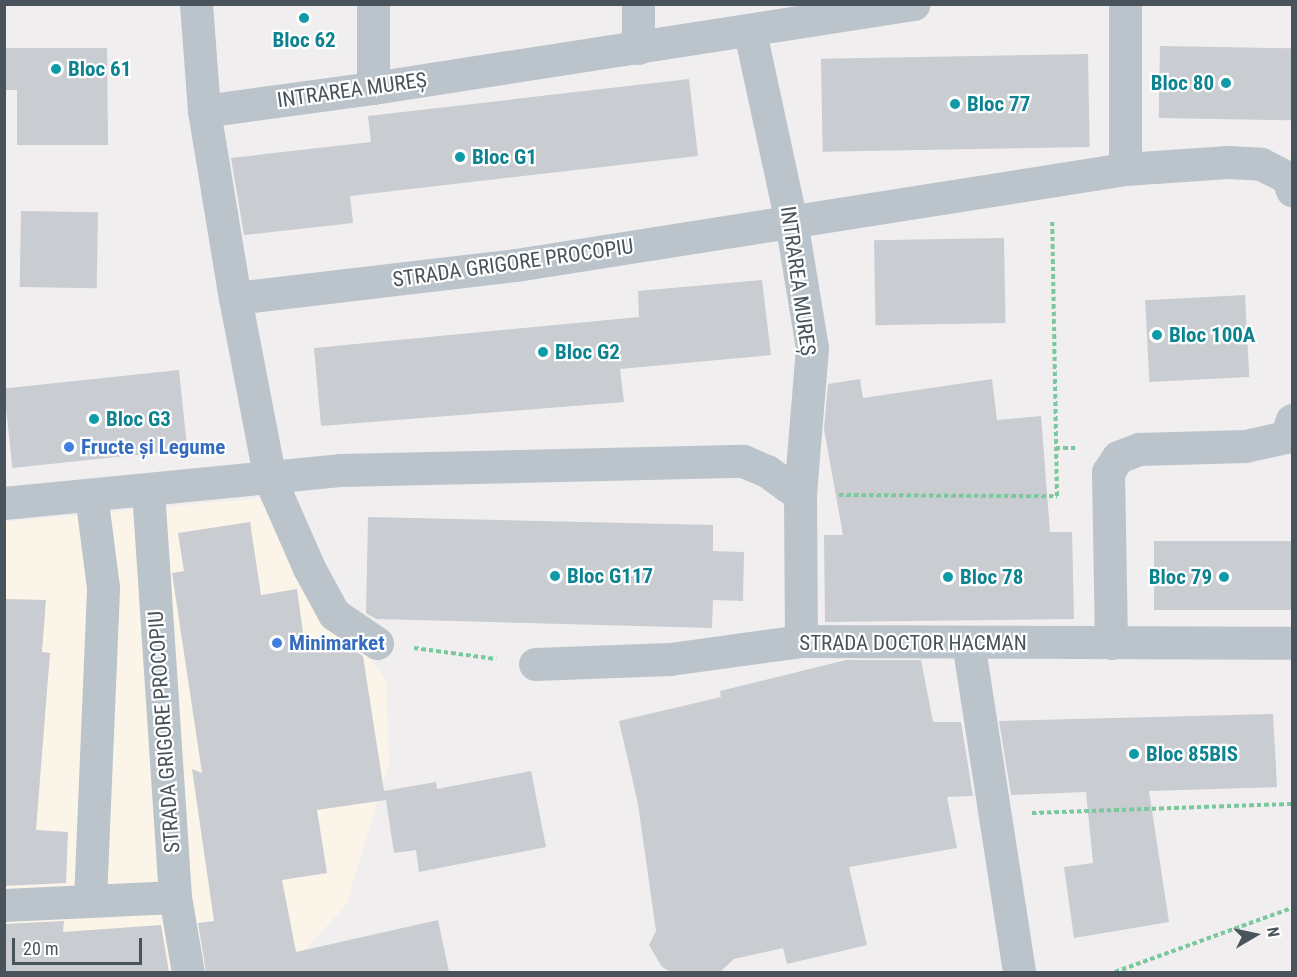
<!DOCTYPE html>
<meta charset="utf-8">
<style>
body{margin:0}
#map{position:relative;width:1297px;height:977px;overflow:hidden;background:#f1eeef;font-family:"Roboto Condensed",sans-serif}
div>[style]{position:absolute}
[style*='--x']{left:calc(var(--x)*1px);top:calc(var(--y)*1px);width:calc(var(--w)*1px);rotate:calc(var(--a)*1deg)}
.commercial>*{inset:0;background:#fbf5e9}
.building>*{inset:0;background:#c9ccd1;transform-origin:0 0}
.path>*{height:4px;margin-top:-2px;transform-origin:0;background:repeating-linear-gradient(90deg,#79c99d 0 4.5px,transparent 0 7.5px)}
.minor>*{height:33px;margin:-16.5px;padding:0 16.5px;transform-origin:16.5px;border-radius:16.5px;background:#bbc4cb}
.dots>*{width:16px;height:16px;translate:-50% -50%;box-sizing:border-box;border:3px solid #fff;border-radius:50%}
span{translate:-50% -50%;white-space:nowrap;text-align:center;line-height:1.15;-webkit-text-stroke:4.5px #fff;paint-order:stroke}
.culture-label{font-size:21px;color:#0d838f;font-weight:700}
.left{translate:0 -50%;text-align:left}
.right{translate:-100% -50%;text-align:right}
.street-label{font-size:21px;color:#48535b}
.shop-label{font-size:21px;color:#366cbe;font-weight:700}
.frame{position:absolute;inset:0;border:6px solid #48535b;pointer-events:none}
.north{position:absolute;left:1225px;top:905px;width:60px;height:60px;-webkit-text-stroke:4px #fff;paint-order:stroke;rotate:81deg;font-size:16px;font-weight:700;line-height:24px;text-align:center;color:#48535b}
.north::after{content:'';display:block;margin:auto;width:21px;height:27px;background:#48535b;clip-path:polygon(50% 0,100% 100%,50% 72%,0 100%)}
.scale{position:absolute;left:12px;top:938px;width:130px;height:27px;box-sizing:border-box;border:3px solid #48535b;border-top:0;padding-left:8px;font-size:18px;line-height:21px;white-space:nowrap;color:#48535b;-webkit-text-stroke:4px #fff;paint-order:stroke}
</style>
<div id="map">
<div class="commercial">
<i style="clip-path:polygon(260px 498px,315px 594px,352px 635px,386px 680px,389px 764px,346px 905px,303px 952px,307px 972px,5px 972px,5px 522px)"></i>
</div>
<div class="building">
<i style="left:1160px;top:46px;width:133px;height:72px;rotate:1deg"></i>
<i style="clip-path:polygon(4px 48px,107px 48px,108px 145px,17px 145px,17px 90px,4px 90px)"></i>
<i style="left:1088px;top:54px;width:93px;height:267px;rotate:89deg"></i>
<i style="clip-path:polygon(689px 79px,698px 156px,350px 196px,353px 223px,244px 235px,231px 158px,371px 142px,368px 116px)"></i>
<i style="left:21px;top:211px;width:77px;height:76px;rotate:1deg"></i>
<i style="left:1004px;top:238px;width:85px;height:130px;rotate:89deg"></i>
<i style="clip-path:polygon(762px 280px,771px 355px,620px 369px,624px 402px,321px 426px,314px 348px,639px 317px,638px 291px)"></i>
<i style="left:1245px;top:295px;width:82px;height:100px;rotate:87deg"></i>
<i style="left:179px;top:370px;width:80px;height:176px;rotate:84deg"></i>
<i style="clip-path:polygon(860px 379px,863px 398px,992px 379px,997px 420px,1041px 416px,1050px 532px,1072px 532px,1074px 619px,825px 622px,824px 535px,843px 535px,824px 429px,828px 384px)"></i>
<i style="clip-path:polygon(368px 517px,713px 525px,713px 551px,744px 552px,743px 601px,713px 600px,712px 628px,376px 619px,366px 613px)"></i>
<i style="clip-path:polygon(250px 522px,261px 595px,297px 589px,305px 647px,342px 642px,363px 656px,384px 791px,436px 782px,437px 789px,531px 771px,546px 847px,419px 872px,416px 850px,394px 853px,386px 800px,317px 810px,327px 873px,282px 880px,296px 952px,438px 920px,449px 972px,206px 972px,198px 923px,214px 921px,192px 769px,202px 773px,172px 573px,184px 571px,178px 533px)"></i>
<i style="left:1293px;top:541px;width:69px;height:139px;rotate:90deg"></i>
<i style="clip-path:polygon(4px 599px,46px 600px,42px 652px,50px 653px,36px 830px,68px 832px,66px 883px,4px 886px)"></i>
<i style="clip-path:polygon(846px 660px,921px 660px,933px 722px,961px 722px,973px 796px,947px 797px,957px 848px,849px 867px,867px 945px,787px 964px,783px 948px,734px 959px,720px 972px,671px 972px,662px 967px,649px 945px,656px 931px,638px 804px,619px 721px,721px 697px,720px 691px)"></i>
<i style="clip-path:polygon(1273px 714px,1277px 787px,1149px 791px,1169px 922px,1074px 938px,1064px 867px,1093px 863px,1086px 792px,1011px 795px,999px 721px)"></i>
<i style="clip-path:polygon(64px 921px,63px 932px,161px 925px,169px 972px,4px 972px,4px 924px)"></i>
</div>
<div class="path">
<i style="--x:1056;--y:448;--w:22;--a:0"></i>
<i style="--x:839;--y:495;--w:218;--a:0.3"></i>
<i style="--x:1057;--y:496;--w:276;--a:-91"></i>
<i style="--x:414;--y:648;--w:83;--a:7.6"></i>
<i style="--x:1032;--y:813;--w:260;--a:-2"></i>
<i style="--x:1115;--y:972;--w:188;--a:-19.9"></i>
</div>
<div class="minor">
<i style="--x:196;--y:4;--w:107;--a:85.7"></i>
<i style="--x:204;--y:111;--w:190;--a:80.6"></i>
<i style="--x:235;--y:298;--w:184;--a:79.1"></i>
<i style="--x:270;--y:479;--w:97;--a:66.3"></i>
<i style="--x:309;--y:568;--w:52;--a:61.5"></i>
<i style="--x:334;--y:614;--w:52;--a:34"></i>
<i style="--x:750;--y:32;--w:193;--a:77.8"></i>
<i style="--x:791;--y:221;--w:129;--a:80.6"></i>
<i style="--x:812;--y:348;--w:147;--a:94.7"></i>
<i style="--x:800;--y:495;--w:146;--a:89.6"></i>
<i style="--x:638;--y:48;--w:44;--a:-90"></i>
<i style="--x:373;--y:88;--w:84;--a:-90"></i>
<i style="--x:204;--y:111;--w:171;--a:-7.8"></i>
<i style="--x:373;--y:88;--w:547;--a:-8.83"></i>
<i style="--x:1125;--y:169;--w:103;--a:-3.9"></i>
<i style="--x:1228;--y:162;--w:33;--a:3"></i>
<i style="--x:1261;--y:164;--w:30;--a:27"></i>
<i style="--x:1288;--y:178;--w:13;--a:72"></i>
<i style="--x:235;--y:298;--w:283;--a:-6.7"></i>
<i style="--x:516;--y:265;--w:617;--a:-8.96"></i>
<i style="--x:1125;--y:169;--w:165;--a:-90"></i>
<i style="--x:148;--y:490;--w:408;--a:86.2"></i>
<i style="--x:175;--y:897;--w:76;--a:80.2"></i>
<i style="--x:4;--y:503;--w:337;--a:-5.6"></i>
<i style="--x:339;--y:470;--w:404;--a:-1.3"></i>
<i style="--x:743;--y:461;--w:26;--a:23"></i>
<i style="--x:767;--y:471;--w:41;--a:36"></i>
<i style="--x:968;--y:642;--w:334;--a:81.2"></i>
<i style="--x:1111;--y:643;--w:171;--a:-91"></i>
<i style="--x:1108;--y:472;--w:18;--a:-56"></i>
<i style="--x:1118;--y:457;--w:22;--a:-21"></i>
<i style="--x:1139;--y:449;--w:106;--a:-1.6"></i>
<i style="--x:1245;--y:446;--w:42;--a:-12.4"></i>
<i style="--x:1286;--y:437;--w:18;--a:-71"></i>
<i style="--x:535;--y:664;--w:135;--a:-2.1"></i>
<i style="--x:670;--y:659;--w:132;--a:-7.8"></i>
<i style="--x:801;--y:641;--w:491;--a:0.2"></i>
<i style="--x:90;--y:900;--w:313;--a:-87.6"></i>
<i style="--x:103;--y:587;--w:93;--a:-97.4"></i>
<i style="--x:4;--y:905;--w:171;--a:-2.7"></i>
</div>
<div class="dots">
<i style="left:304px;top:18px;background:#0f9aa8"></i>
<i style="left:56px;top:69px;background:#0f9aa8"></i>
<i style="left:1226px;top:83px;background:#0f9aa8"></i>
<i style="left:955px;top:104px;background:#0f9aa8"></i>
<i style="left:460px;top:157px;background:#0f9aa8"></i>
<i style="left:1157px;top:335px;background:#0f9aa8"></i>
<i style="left:543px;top:352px;background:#0f9aa8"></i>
<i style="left:94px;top:419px;background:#0f9aa8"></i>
<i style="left:69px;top:447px;background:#3f7fe0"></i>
<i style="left:555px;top:576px;background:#0f9aa8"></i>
<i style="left:948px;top:577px;background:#0f9aa8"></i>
<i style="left:1224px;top:577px;background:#0f9aa8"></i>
<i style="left:277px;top:643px;background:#3f7fe0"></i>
<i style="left:1134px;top:754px;background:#0f9aa8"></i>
</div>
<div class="culture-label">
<span style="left:304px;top:40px">Bloc 62</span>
<span class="left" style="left:68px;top:69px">Bloc 61</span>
<span class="right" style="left:1214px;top:83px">Bloc 80</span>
<span class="left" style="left:967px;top:104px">Bloc 77</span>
<span class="left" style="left:472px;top:157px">Bloc G1</span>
<span class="left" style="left:1169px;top:335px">Bloc 100A</span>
<span class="left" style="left:555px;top:352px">Bloc G2</span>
<span class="left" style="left:106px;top:419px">Bloc G3</span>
<span class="left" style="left:567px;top:576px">Bloc G117</span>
<span class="left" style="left:960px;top:577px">Bloc 78</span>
<span class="right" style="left:1212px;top:577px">Bloc 79</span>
<span class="left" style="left:1146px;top:754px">Bloc 85BIS</span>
</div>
<div class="street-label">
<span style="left:352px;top:90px;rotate:-8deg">INTRAREA MUREȘ</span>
<span style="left:513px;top:263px;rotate:-8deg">STRADA GRIGORE PROCOPIU</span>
<span style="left:798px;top:281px;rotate:82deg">INTRAREA MUREȘ</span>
<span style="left:913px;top:643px">STRADA DOCTOR HACMAN</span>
<span style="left:164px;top:732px;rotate:-94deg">STRADA GRIGORE PROCOPIU</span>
</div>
<div class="shop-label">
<span class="left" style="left:81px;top:447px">Fructe și Legume</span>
<span class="left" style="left:289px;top:643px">Minimarket</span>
</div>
<div class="frame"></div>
<div class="north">N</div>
<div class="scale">20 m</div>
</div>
